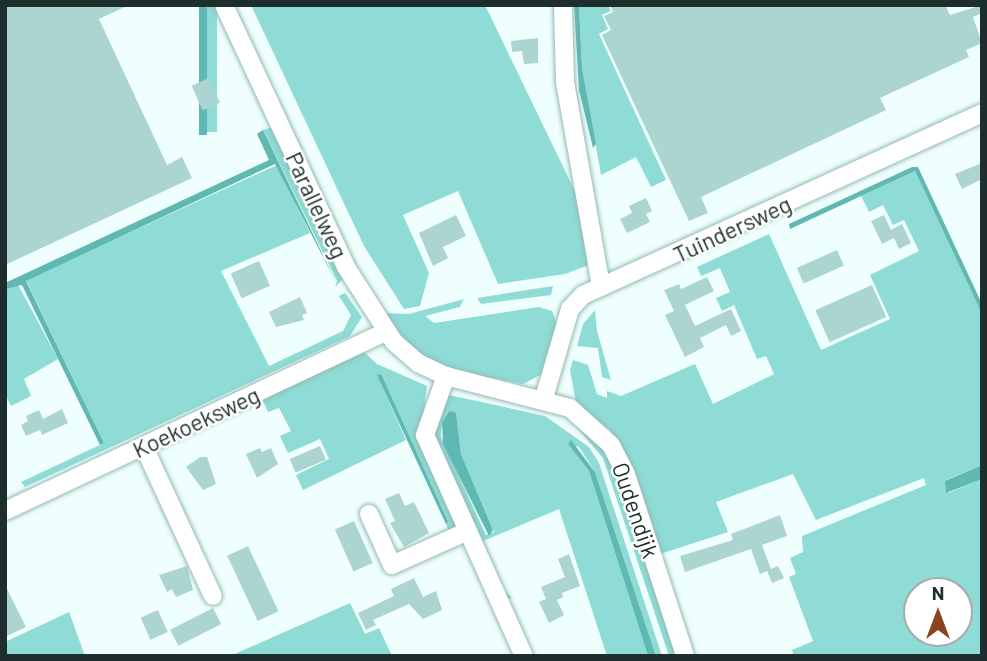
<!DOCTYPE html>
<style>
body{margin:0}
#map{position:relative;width:987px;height:661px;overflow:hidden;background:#effffd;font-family:Barlow,sans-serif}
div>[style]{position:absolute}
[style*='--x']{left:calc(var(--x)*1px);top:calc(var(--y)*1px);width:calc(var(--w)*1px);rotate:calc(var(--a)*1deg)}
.green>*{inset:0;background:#8fdbd5;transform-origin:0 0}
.water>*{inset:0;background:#5fb8b2;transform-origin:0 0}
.building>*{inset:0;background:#acd4d1;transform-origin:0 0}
.roads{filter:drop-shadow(0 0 2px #92b9b6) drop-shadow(0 0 2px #92b9b6)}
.minor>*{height:18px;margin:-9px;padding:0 9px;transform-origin:9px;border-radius:9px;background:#fff}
span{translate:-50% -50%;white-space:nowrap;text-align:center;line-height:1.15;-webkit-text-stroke:5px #fff;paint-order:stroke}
.street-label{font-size:23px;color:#1e2e2c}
.frame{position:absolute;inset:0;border:7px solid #1e2e2c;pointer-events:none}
.north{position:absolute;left:903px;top:577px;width:70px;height:70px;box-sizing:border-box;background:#fff;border:2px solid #a5abab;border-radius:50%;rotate:0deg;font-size:19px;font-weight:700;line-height:28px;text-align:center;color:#1e2e2c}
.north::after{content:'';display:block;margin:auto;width:24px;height:32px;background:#89441c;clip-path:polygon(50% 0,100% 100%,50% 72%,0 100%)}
</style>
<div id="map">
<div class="green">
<i style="left:207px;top:5px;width:10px;height:127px"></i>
<i style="clip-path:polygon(251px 5px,485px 5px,583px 208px,589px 265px,565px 274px,498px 284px,458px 191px,403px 215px,429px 273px,420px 306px,404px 309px,364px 246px)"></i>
<i style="clip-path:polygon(579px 5px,608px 5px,611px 11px,602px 15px,608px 29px,599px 34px,666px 180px,651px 187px,636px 157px,601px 175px,582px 68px)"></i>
<i style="clip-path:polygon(269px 128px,274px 129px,344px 278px,335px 287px,337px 281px,263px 130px)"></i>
<i style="clip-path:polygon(277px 165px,310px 233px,221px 271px,269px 366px,343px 331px,351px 315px,339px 296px,345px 293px,362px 317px,350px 336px,25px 487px,21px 482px,104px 443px,26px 280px)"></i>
<i style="clip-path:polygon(evenodd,915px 171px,982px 314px,982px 465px,946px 480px,948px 493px,982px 479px,982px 656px,794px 656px,792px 650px,813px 641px,789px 577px,796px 574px,790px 558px,803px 552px,802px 536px,926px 485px,924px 478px,816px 520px,793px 474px,716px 502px,728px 532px,660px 554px,632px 465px,610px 430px,576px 403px,570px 370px,573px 360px,588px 365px,597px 394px,607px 398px,607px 391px,621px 396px,695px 364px,713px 404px,774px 374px,766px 356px,757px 359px,734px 305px,722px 311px,716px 298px,730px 292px,720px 268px,701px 276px,697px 267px,769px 234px,821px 350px,890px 319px,870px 275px,919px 251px,904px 220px,893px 225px,883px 205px,869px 212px,861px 196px,915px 171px,917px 591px,959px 591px,959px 633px,917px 633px,917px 591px)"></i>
<i style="clip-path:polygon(17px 283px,58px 359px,24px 379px,31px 396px,11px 406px,5px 394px,5px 289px)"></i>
<i style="clip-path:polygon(553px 286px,551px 295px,481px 304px,477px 298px)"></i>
<i style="clip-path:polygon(464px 299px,460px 307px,425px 316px,434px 323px,539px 307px,552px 311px,557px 324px,542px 374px,523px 384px,461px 372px,430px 361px,407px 343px,385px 313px,409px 314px)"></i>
<i style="clip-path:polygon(595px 310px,597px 331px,611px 380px,602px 377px,598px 348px,577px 346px,583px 324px)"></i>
<i style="clip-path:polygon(363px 351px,377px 364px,427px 386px,423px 417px,459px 526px,449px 532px,446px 524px,377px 375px,406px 440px,303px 490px,296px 475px,329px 459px,320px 439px,288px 453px,280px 436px,291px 431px,279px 408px,268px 412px,262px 399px)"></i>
<i style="clip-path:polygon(evenodd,449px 395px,545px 416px,589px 447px,599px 463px,662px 656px,656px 656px,595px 472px,579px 447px,568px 444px,589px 471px,648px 656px,607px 656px,559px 509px,483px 541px,505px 592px,512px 597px,506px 600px,431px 439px,449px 395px,456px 413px,461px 454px,494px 532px,486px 535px,441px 437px,442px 422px,456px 413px)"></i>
<i style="clip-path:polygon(568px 417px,602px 446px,616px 471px,678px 656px,669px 656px,603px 458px)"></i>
<i style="clip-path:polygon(350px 603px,365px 634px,379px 628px,392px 656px,230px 656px)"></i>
<i style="clip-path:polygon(69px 612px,85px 656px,5px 656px,5px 642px)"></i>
</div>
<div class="water">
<i style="left:199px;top:5px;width:8px;height:130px"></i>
<i style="clip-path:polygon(574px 5px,579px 5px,582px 68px,596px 144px,593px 148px,579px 90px)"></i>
<i style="clip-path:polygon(263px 130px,336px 282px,275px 164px,26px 281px,104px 443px,100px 445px,22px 285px,5px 289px,5px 283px,269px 160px,257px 134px)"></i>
<i style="clip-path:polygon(912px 167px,918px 167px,982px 304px,982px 314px,915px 171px,790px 229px,789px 224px)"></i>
<i style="clip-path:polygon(381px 374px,448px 522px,446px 524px,377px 375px)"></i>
<i style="clip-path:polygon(450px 411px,456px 413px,461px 454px,493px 530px,489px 536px,443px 444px,442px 422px)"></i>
<i style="clip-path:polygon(571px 440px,595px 472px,656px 656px,648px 656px,589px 471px,568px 444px)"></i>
<i style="clip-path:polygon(982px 465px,982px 479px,946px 493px,945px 481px)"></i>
</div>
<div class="building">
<i style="clip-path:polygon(5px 5px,129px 5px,99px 19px,167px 165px,182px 157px,192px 178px,5px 265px)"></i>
<i style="clip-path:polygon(610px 5px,945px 5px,950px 15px,982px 5px,982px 13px,973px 17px,982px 43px,966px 50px,969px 57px,880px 98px,886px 110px,701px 197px,708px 213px,689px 221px,602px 35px,611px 30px,604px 16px,613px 12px)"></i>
<i style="clip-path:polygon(538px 38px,538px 63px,524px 64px,522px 51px,512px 52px,511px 41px)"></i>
<i style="left:209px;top:78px;width:27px;height:19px;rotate:66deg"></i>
<i style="clip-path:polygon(982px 163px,982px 179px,962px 189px,955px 174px)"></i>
<i style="clip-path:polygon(646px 198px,652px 211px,646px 214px,650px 222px,627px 233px,620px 219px,632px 213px,629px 206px)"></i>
<i style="clip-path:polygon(456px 215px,466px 236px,443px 247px,448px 258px,433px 266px,419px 233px)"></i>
<i style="clip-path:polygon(884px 215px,891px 230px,902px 224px,911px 243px,899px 249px,894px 238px,882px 244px,871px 221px)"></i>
<i style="left:837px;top:250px;width:17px;height:44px;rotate:66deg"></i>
<i style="left:259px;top:261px;width:27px;height:31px;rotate:66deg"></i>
<i style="clip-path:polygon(707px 277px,714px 291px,685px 305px,695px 326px,731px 309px,741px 331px,731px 336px,726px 325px,700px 338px,704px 347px,685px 357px,665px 315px,674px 311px,664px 290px,679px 284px,681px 289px)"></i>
<i style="left:872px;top:285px;width:35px;height:62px;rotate:66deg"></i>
<i style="clip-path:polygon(300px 297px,307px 313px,302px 315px,304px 320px,276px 327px,269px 312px)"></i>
<i style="clip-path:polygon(62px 409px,68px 423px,42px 435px,40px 430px,26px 436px,21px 425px,28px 421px,26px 416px,39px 410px,43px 419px)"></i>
<i style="left:320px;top:446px;width:15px;height:33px;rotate:67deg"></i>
<i style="clip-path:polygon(260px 448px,262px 452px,271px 448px,278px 464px,257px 478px,246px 454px)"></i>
<i style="clip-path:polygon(200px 457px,207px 457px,216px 484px,203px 490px,186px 467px)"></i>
<i style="clip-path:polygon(399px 493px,405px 506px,414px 502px,429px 533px,404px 547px,390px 523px,395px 521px,385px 499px)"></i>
<i style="clip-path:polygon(780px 515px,787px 536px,762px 545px,771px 569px,778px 566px,784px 578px,772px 583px,767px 571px,760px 574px,751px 549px,685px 572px,680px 556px,733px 540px,731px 534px)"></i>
<i style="left:354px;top:521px;width:46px;height:21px;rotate:66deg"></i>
<i style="left:248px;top:546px;width:72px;height:23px;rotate:65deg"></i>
<i style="clip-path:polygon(569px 554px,580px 586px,562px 593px,563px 597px,557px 600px,564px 615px,549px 623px,539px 602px,546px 599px,541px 587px,565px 577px,558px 559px)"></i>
<i style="clip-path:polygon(187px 566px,193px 590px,176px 597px,172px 589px,167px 592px,159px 575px)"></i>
<i style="clip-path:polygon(414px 578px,423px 597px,436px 591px,442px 610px,423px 619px,409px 604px,373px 620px,376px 625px,366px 630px,358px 613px,394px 596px,391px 589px)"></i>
<i style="clip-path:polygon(5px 585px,26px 627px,5px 637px)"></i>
<i style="left:213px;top:608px;width:18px;height:48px;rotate:63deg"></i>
<i style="left:158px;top:610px;width:24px;height:19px;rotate:66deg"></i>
</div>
<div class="roads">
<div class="minor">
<i style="--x:224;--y:5;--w:289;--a:65"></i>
<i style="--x:346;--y:267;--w:89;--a:57.4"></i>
<i style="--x:394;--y:342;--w:32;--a:41"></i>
<i style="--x:418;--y:363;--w:31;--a:25"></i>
<i style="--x:446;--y:376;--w:128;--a:14.5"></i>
<i style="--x:570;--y:408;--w:55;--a:42.1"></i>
<i style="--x:611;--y:445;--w:33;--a:63"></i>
<i style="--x:626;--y:474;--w:191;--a:72"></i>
<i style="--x:563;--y:5;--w:77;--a:88.5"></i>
<i style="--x:565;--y:82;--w:208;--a:80"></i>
<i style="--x:446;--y:376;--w:63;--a:109.6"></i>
<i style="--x:425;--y:435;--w:242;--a:65.9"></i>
<i style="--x:544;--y:398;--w:93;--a:-73.7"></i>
<i style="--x:570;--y:309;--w:19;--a:-47"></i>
<i style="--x:583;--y:295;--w:439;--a:-24.5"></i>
<i style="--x:144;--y:447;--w:164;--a:65.2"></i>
<i style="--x:5;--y:511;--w:421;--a:-25.2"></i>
<i style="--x:369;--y:514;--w:56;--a:65.7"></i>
<i style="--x:392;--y:565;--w:83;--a:-24.1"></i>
</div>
</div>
<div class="street-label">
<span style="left:317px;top:205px;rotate:65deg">Parallelweg</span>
<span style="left:732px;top:229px;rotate:-25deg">Tuindersweg</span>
<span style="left:196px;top:422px;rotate:-25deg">Koekoeksweg</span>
<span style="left:636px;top:510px;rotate:71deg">Oudendijk</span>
</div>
<div class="frame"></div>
<div class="north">N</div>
</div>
